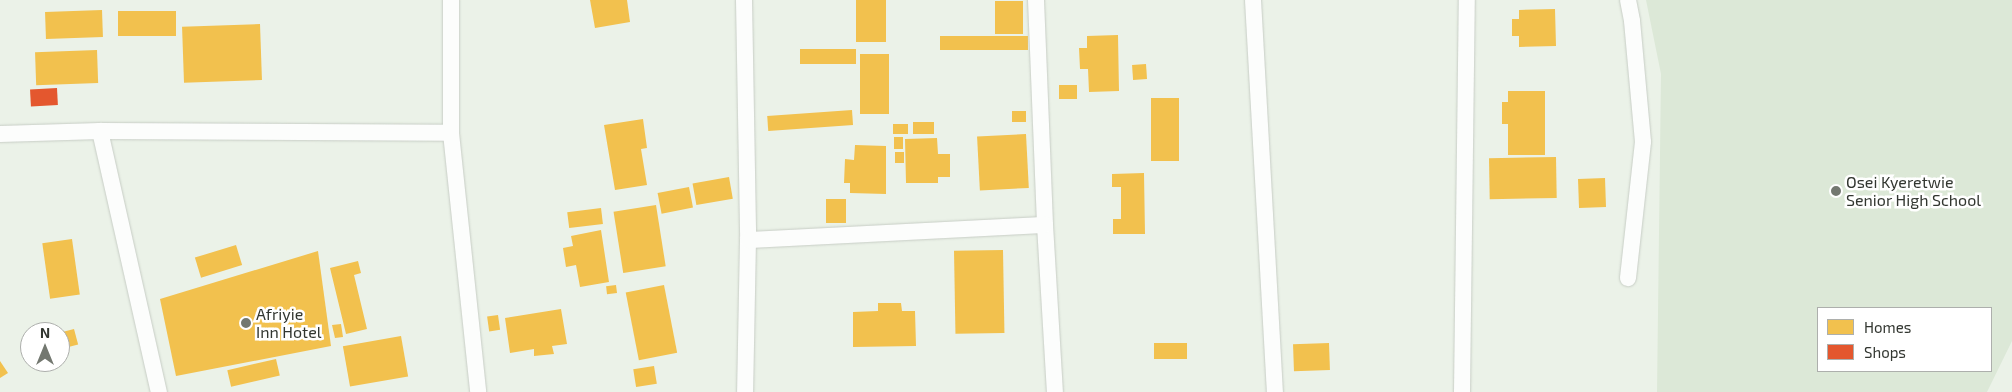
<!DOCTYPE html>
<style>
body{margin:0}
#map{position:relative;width:2012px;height:392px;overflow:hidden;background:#ebf2e8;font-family:"Exo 2",sans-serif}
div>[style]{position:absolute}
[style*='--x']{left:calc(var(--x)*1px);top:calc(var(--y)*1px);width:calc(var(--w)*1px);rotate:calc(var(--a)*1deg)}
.built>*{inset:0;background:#dce8d7}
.homes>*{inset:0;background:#f2c14e;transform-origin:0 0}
.shops>*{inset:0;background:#e4572e;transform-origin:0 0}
.roads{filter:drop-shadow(0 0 1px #c7cdc5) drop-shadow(0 0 1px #c7cdc5)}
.minor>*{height:16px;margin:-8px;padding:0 8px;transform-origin:8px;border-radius:8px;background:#fcfdfc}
.dots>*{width:14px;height:14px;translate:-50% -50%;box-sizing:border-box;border:2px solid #fff;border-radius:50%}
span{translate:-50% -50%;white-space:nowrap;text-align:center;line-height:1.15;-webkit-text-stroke:5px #fff;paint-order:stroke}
.poi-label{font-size:16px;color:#323630}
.left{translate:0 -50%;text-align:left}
.legend{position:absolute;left:1817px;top:307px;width:175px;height:65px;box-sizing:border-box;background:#fff;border:1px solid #adafac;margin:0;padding:6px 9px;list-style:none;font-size:15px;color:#323630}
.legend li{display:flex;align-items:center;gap:10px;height:25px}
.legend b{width:25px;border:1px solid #adafac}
.north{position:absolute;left:20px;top:322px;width:50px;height:50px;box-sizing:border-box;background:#fff;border:1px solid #adafac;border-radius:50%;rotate:0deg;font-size:14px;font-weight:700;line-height:20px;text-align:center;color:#323630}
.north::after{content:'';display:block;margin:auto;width:18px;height:22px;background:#737870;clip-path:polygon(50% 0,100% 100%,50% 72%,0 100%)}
</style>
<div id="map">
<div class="built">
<i style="clip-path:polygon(evenodd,1646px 0,2012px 0,2012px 341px,1987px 392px,1657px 392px,1661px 74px,1646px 0,1818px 308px,1991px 308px,1991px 371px,1818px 371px,1818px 308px)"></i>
</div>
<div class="homes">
<i style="clip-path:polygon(590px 0,627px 0,630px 22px,595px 28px)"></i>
<i style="left:856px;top:0;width:30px;height:42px"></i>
<i style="left:995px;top:1px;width:28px;height:33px"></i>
<i style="clip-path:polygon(1555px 9px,1556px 46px,1519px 47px,1519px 36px,1512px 36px,1512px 19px,1519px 19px,1519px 10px)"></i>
<i style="left:102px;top:10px;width:27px;height:57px;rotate:88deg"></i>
<i style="left:118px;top:11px;width:58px;height:25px"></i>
<i style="left:260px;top:24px;width:56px;height:78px;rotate:88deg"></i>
<i style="clip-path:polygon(1118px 35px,1119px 91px,1089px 92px,1088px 69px,1080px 69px,1079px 48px,1087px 48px,1087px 36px)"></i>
<i style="left:940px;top:36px;width:88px;height:14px"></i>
<i style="left:800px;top:49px;width:56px;height:15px"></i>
<i style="left:97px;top:50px;width:33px;height:62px;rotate:88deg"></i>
<i style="left:860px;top:54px;width:29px;height:60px"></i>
<i style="left:1146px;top:64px;width:15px;height:14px;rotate:86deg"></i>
<i style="left:1077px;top:85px;width:14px;height:18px;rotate:90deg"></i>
<i style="clip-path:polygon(1508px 91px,1545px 91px,1545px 155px,1508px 155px,1508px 124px,1502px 124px,1502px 102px,1508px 102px)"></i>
<i style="left:1151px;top:98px;width:28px;height:63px"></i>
<i style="left:852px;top:110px;width:15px;height:85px;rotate:86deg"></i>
<i style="left:1012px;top:111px;width:14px;height:11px"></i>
<i style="clip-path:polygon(643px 119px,647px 148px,641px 149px,647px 185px,615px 190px,604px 125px)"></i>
<i style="left:913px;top:122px;width:21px;height:12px"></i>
<i style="left:893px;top:124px;width:15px;height:10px"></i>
<i style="left:1026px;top:134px;width:54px;height:49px;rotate:87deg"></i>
<i style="left:903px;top:137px;width:12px;height:9px;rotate:90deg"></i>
<i style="clip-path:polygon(937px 138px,938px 154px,950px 154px,950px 177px,938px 177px,938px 183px,906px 183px,905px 139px)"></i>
<i style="clip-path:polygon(855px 145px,886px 146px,886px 194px,850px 193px,850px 183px,844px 183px,845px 159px,854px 160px)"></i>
<i style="left:895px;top:152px;width:9px;height:11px"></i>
<i style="left:1556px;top:157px;width:41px;height:67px;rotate:89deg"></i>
<i style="clip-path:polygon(1144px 173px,1145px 234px,1113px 234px,1113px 219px,1121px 219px,1121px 187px,1112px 187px,1112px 174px)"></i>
<i style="left:729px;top:177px;width:22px;height:37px;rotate:80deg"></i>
<i style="left:1605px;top:178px;width:29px;height:27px;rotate:88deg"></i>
<i style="left:689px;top:187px;width:21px;height:32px;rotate:79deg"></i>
<i style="left:826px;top:199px;width:20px;height:24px"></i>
<i style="left:656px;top:205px;width:62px;height:43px;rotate:81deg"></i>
<i style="left:601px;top:208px;width:16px;height:34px;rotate:83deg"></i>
<i style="clip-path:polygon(601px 230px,609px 282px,580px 287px,576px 265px,566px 267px,563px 248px,573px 246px,571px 236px)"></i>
<i style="left:72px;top:239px;width:56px;height:30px;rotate:82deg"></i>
<i style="left:236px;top:245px;width:21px;height:43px;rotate:73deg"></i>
<i style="left:1003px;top:250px;width:83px;height:49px;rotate:89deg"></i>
<i style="clip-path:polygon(318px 251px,331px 346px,176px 376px,160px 299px)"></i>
<i style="clip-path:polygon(358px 261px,361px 273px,354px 275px,367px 329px,346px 334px,330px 268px)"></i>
<i style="left:616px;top:285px;width:8px;height:10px;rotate:83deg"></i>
<i style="left:664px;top:285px;width:69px;height:39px;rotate:79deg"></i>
<i style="clip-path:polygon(878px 303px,901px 303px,902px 311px,915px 311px,916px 346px,853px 347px,853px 312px,878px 311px)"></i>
<i style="clip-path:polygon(561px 309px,567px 344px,552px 346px,554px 354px,534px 356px,534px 349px,510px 353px,505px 318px)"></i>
<i style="left:498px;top:315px;width:15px;height:11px;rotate:82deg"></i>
<i style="clip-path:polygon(341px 324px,343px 337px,335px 338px,332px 325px)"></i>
<i style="left:74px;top:329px;width:16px;height:14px;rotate:75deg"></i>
<i style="left:401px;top:336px;width:41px;height:59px;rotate:80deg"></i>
<i style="left:1187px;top:343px;width:16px;height:33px;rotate:90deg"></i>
<i style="left:1329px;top:343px;width:27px;height:36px;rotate:88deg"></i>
<i style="left:276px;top:359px;width:17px;height:50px;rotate:77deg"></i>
<i style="clip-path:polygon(0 361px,8px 373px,0 378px)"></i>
<i style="left:654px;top:366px;width:18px;height:21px;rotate:81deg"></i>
</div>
<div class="shops">
<i style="left:57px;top:88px;width:17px;height:27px;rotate:87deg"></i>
</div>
<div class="roads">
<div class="minor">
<i style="--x:451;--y:0;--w:133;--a:90"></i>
<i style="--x:451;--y:133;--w:260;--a:84"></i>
<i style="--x:744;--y:0;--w:240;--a:89"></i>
<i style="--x:748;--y:240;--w:152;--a:91.1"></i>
<i style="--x:1036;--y:0;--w:225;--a:87.7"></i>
<i style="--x:1045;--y:225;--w:167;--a:86.6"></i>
<i style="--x:1253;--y:0;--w:393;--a:86.8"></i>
<i style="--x:1628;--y:0;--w:21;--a:79"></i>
<i style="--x:1632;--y:21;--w:121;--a:84.8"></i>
<i style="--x:1643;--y:142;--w:137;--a:96.3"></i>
<i style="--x:100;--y:131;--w:268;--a:77.3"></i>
<i style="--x:0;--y:134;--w:100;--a:-1.7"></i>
<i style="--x:100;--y:131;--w:351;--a:0.3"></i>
<i style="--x:748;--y:240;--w:297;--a:-2.9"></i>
<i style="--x:1462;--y:392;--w:392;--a:-89.3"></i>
</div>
</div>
<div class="dots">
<i style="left:1836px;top:191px;background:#737870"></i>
<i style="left:246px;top:323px;background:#737870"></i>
</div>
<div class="poi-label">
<span class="left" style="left:1846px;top:191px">Osei Kyeretwie<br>Senior High School</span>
<span class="left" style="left:256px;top:323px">Afriyie<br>Inn Hotel</span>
</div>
<ul class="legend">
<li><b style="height:14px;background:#f2c14e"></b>Homes</li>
<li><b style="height:14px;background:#e4572e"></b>Shops</li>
</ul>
<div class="north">N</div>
</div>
